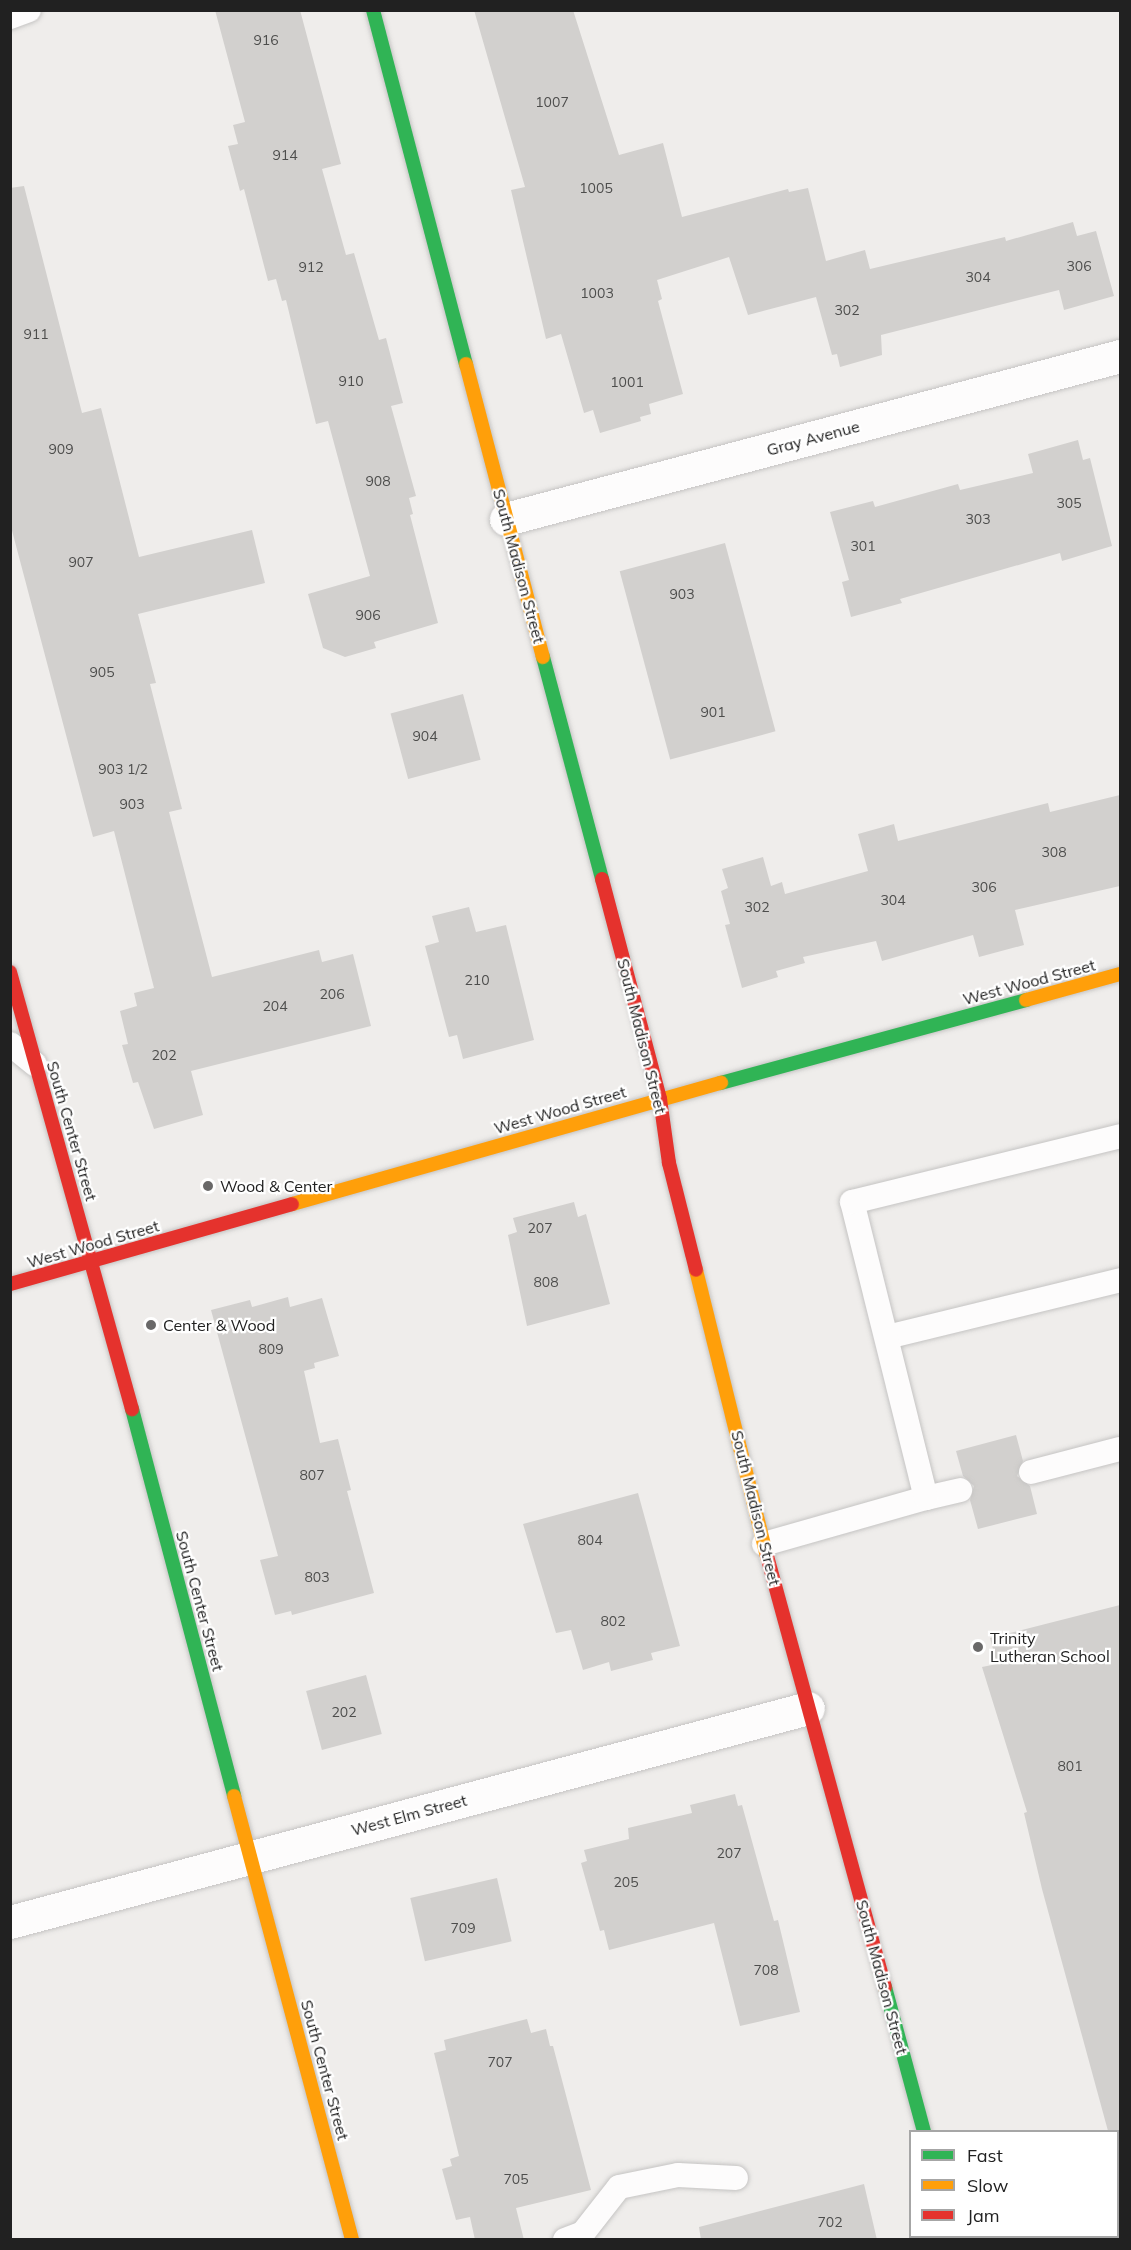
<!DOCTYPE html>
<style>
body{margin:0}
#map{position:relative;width:1131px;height:2250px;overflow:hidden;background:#efedeb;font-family:Mulish,sans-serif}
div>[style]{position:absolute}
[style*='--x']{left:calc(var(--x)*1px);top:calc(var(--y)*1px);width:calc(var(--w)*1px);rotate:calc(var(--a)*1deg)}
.building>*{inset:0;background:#d2d0ce;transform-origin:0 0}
.roads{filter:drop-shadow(0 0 2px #c5c4c3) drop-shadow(0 0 2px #c5c4c3)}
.lane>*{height:24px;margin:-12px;padding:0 12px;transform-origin:12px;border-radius:12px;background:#fdfcfc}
.street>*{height:33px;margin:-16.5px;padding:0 16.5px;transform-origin:16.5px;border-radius:16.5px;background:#fdfcfc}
.fast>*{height:14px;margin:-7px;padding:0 7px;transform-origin:7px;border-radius:7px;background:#30b455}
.slow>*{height:14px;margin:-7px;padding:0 7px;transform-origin:7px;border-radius:7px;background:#ff9f0a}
.jam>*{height:14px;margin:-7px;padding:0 7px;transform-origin:7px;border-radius:7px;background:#e5322d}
.dots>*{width:16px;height:16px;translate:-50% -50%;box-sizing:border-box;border:3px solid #fff;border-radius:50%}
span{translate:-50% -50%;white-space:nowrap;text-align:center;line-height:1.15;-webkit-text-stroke:4.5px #fff;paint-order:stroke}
.number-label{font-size:14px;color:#4d4d4c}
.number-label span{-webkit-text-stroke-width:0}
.street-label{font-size:16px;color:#212121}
.poi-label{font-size:16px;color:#212121}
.left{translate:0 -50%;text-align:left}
.frame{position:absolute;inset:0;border:12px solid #212121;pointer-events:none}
.legend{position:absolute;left:909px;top:2130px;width:210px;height:108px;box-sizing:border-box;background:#fff;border:2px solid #a6a6a6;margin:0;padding:8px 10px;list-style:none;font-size:18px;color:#212121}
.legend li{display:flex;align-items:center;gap:12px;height:30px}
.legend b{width:30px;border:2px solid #a6a6a6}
</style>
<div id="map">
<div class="building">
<i style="clip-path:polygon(215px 10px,300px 10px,341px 164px,322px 169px,346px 255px,354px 253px,379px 340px,386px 338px,403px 403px,391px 406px,416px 496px,409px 498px,413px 514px,410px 515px,438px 623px,374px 642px,376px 648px,345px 657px,323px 648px,308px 594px,370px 576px,328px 421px,316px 424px,286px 300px,282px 301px,276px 279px,268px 281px,244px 189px,240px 191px,228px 146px,238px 144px,233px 125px,245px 122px)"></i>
<i style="clip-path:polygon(474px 10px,573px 10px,619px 155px,663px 143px,682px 217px,788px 189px,789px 192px,808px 188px,826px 261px,865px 250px,870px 269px,1005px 237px,1006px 241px,1073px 222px,1077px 236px,1096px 231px,1114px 296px,1064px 310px,1059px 290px,881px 335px,882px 355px,840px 367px,837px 354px,832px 355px,816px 297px,748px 315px,729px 257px,657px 280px,662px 299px,658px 301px,683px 394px,649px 404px,651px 414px,640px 417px,641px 421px,600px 433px,593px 410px,584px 413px,561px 334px,546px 339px,511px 190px,525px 187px)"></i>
<i style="clip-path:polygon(24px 186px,82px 413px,101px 408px,139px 557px,252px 530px,265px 583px,138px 614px,156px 683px,150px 684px,182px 809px,169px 812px,212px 977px,319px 950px,322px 962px,353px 954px,371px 1026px,191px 1071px,203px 1115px,154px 1129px,138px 1082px,133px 1083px,122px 1045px,128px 1044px,120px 1011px,137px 1006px,134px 993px,154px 988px,114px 831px,93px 837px,10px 523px,10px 188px)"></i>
<i style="clip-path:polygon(1078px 440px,1083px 460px,1090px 458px,1112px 546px,1062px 561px,1060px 553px,900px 599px,902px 603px,851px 617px,842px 582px,849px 580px,830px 512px,873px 501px,875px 507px,958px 484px,960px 490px,1033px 473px,1028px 454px)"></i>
<i style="left:725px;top:543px;width:195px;height:109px;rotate:75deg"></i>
<i style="left:463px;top:694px;width:68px;height:75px;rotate:75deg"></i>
<i style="clip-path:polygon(1120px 795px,1120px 886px,1015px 910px,1024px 945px,979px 957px,973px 935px,882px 961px,876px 941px,803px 957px,805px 963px,776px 971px,778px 977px,742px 988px,725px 925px,730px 924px,721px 891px,728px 888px,722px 869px,763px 857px,771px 886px,782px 882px,785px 894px,868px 871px,858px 834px,894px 824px,898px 841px,1048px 803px,1050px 812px)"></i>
<i style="clip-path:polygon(469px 907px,476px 932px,506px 925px,534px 1040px,463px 1059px,457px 1035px,449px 1037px,425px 946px,439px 942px,432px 916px)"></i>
<i style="clip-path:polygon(574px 1202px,578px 1217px,586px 1214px,610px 1304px,527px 1326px,508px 1235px,517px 1232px,513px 1218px)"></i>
<i style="clip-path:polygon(288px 1297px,290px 1307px,322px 1298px,339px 1356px,314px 1363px,315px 1368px,304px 1371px,320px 1443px,338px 1439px,351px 1490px,347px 1491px,374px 1593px,292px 1615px,291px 1611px,275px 1615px,260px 1560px,278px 1556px,211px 1310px,250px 1300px,252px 1307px)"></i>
<i style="clip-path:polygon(1016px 1435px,1023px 1461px,1017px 1476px,1030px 1486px,1037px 1514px,978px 1529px,970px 1500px,974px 1486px,963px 1476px,956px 1451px)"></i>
<i style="clip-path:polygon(638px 1493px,680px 1646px,651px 1653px,653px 1660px,611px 1671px,609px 1662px,583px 1670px,571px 1630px,556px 1633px,523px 1524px)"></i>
<i style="clip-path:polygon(1120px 1605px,1120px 2130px,1108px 2131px,1042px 1889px,1024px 1813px,1027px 1812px,982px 1667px,997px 1664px,990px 1638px)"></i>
<i style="left:366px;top:1675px;width:61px;height:62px;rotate:75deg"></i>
<i style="clip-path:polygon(735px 1794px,738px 1806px,742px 1805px,774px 1921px,778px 1920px,800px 2012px,740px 2026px,714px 1923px,609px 1950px,604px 1930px,600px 1931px,581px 1863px,587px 1861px,584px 1850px,629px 1839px,628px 1828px,692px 1813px,690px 1805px)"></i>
<i style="left:497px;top:1878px;width:65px;height:89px;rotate:77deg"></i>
<i style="clip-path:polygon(527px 2019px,531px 2033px,546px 2029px,550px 2046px,553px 2046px,591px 2190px,516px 2208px,524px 2240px,475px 2240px,470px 2217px,456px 2220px,442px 2169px,452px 2166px,450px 2159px,459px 2156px,434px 2053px,446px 2050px,444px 2040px)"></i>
<i style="clip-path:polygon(864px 2184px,877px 2240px,701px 2240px,699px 2227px)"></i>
</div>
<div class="roads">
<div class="lane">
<i style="--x:10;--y:17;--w:20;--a:-20"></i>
<i style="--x:10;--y:1044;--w:32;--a:39"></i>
<i style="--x:887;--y:1337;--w:240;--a:-13.7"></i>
<i style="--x:1031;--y:1472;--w:92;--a:-14.5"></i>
<i style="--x:926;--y:1498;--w:35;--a:-13"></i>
<i style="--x:764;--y:1544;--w:168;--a:-15.9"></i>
<i style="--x:926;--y:1498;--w:305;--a:-104"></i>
<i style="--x:852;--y:1202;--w:276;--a:-13.8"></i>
<i style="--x:565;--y:2240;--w:19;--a:-21"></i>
<i style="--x:583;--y:2233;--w:58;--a:-52"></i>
<i style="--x:619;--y:2187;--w:60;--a:-11.5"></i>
<i style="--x:678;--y:2175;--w:58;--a:3"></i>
</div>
<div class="street">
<i style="--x:506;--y:519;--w:635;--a:-14.87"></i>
<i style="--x:10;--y:1922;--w:826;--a:-15.01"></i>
<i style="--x:952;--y:2236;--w:4;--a:76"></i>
</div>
<div class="fast">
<i style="--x:373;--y:10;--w:366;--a:75.3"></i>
<i style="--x:543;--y:657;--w:230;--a:75.1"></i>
<i style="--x:721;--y:1083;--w:316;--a:-15.2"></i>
<i style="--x:132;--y:1409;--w:400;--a:75.2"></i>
<i style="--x:885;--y:1987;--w:150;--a:74.9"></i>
</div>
<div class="slow">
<i style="--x:466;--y:364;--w:303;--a:75.3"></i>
<i style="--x:1026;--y:1000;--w:98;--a:-15.5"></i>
<i style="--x:292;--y:1204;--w:446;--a:-15.8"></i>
<i style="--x:696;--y:1270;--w:295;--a:76.1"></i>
<i style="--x:234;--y:1796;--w:459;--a:75.1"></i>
</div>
<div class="jam">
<i style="--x:602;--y:879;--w:228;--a:75.2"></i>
<i style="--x:660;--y:1099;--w:65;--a:82"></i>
<i style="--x:669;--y:1163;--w:110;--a:75.8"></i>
<i style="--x:10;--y:972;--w:454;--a:74.4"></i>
<i style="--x:10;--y:1284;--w:293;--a:-15.8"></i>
<i style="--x:767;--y:1556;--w:447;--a:74.7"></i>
</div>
</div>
<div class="dots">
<i style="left:208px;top:1186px;background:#696868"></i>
<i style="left:151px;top:1325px;background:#696868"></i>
<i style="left:978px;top:1647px;background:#696868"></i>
</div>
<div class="number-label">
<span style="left:266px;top:40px">916</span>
<span style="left:552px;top:102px">1007</span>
<span style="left:285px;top:155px">914</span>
<span style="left:596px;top:188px">1005</span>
<span style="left:1079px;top:266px">306</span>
<span style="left:311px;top:267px">912</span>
<span style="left:978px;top:277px">304</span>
<span style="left:597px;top:293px">1003</span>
<span style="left:847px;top:310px">302</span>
<span style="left:36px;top:334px">911</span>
<span style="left:351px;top:381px">910</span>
<span style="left:627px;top:382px">1001</span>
<span style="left:61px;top:449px">909</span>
<span style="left:378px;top:481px">908</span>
<span style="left:1069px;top:503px">305</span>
<span style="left:978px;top:519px">303</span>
<span style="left:863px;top:546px">301</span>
<span style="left:81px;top:562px">907</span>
<span style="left:682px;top:594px">903</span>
<span style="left:368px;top:615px">906</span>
<span style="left:102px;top:672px">905</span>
<span style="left:713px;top:712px">901</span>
<span style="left:425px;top:736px">904</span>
<span style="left:123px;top:769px">903 1/2</span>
<span style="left:132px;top:804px">903</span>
<span style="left:1054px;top:852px">308</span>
<span style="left:984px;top:887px">306</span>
<span style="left:893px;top:900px">304</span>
<span style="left:757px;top:907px">302</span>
<span style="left:477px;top:980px">210</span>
<span style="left:332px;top:994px">206</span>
<span style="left:275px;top:1006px">204</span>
<span style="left:164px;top:1055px">202</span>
<span style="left:540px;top:1228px">207</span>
<span style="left:546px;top:1282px">808</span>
<span style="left:271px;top:1349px">809</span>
<span style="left:312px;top:1475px">807</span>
<span style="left:590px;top:1540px">804</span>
<span style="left:317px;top:1577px">803</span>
<span style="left:613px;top:1621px">802</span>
<span style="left:344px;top:1712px">202</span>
<span style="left:1070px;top:1766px">801</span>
<span style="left:729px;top:1853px">207</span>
<span style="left:626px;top:1882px">205</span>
<span style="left:463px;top:1928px">709</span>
<span style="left:766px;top:1970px">708</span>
<span style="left:500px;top:2062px">707</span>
<span style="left:516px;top:2179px">705</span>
<span style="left:830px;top:2222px">702</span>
</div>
<div class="street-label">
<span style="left:813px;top:438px;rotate:-15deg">Gray Avenue</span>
<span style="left:519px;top:566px;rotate:75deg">South Madison Street</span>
<span style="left:1029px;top:982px;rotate:-15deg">West Wood Street</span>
<span style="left:642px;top:1036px;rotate:76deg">South Madison Street</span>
<span style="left:560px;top:1110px;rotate:-16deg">West Wood Street</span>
<span style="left:72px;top:1131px;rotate:74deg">South Center Street</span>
<span style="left:93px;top:1244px;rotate:-16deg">West Wood Street</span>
<span style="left:756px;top:1508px;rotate:76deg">South Madison Street</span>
<span style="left:200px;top:1601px;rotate:75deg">South Center Street</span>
<span style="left:409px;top:1815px;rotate:-15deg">West Elm Street</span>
<span style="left:882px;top:1977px;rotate:75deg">South Madison Street</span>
<span style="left:325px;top:2070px;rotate:75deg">South Center Street</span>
</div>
<div class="poi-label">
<span class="left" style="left:220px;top:1186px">Wood &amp; Center</span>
<span class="left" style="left:163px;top:1325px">Center &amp; Wood</span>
<span class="left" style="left:990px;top:1647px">Trinity<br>Lutheran School</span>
</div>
<div class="frame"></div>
<ul class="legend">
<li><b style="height:8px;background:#30b455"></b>Fast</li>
<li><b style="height:8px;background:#ff9f0a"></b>Slow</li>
<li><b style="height:8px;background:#e5322d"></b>Jam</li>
</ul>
</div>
